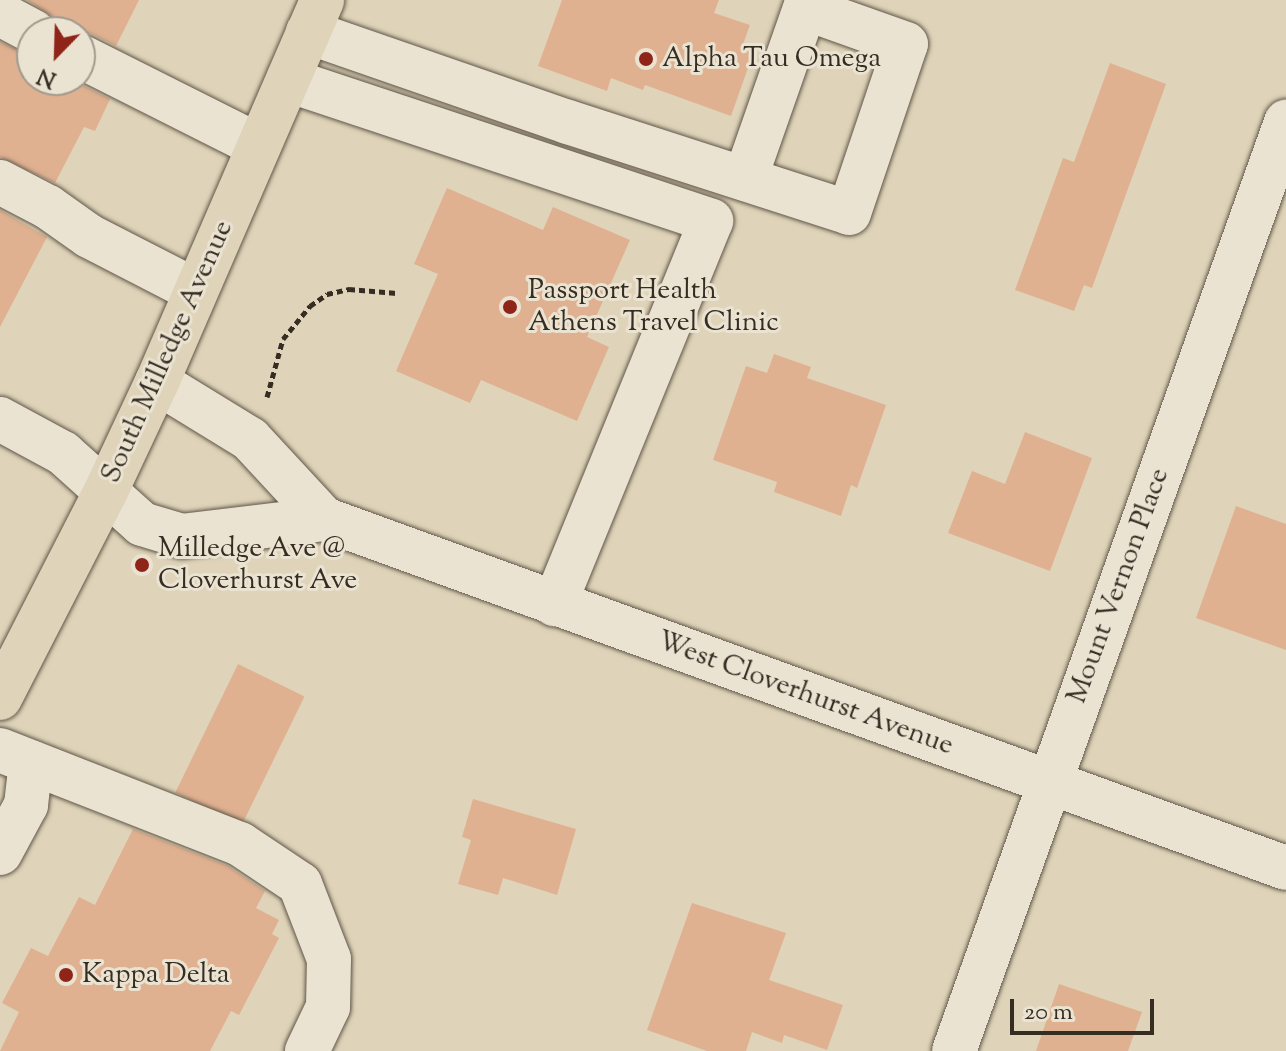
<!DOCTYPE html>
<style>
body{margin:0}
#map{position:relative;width:1286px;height:1051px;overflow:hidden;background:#dfd4b9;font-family:"Sorts Mill Goudy",serif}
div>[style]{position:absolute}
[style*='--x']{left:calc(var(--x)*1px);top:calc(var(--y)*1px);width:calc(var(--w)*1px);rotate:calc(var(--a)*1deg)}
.building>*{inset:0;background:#dfb191;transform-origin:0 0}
.path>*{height:5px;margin-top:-2.5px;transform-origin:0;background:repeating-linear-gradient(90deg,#352c22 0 6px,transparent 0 10px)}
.roads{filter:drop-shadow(0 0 2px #605648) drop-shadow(0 0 2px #605648)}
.minor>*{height:44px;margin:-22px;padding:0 22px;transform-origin:22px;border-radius:22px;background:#eae3d2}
.major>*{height:44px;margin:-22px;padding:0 22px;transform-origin:22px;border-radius:22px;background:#dfd4b9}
.dots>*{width:22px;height:22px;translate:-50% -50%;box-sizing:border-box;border:4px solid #eae3d2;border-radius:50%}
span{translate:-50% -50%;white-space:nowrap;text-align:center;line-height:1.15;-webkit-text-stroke:6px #eae3d2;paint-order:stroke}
.poi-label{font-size:28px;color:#352c22}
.left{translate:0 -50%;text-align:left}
.street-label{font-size:28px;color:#352c22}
.north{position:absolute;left:16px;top:16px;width:80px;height:80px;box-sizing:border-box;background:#eae3d2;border:2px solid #a29a8c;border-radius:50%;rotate:203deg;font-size:22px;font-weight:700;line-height:32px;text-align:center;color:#352c22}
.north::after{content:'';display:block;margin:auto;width:28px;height:36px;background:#8f2418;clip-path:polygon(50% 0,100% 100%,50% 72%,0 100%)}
.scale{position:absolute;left:1010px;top:999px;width:144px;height:36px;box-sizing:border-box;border:4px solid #352c22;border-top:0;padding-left:10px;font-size:24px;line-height:28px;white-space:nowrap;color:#352c22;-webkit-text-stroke:6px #eae3d2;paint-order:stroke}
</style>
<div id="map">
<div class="building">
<i style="clip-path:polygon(27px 0,139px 0,116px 46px,90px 33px,59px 32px,55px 18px)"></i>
<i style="clip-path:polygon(562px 0,719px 0,714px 13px,750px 25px,742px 47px,754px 51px,731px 116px,645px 85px,643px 90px,611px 78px,607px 91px,538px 66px)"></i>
<i style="clip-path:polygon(0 42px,32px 56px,32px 80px,72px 80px,110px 99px,95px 131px,84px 127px,55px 183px,0 157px)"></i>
<i style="clip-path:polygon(1110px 63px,1166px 84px,1092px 288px,1084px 285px,1074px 311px,1015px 290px,1063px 158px,1074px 162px)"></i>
<i style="clip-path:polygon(447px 188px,543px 230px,553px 207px,630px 240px,587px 337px,609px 347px,577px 421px,481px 380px,470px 403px,396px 371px,438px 274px,414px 264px)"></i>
<i style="clip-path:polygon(0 210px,47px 237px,0 327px)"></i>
<i style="clip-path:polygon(774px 354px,811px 367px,807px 378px,886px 405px,857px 488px,851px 485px,841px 516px,774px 492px,777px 482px,713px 460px,746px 366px,767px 373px)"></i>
<i style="clip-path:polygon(1025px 432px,1092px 458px,1050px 571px,948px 533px,972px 471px,1005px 484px)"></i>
<i style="clip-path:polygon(1236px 506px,1286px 524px,1286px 650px,1196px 618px)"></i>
<i style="left:238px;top:664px;width:74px;height:143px;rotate:26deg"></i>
<i style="clip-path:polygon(473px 799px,576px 829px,557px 895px,503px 878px,498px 895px,458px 884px,471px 840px,462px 837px)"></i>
<i style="clip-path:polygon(133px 829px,228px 866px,265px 891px,256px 908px,279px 920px,272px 934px,279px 938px,239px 1015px,231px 1011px,210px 1051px,0 1051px,19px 1012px,2px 1003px,31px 948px,48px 956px,79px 897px,95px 905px)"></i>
<i style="clip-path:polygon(692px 903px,786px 933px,769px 980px,843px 1005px,827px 1050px,784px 1035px,782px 1043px,752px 1032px,746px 1051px,707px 1051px,647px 1030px)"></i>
<i style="clip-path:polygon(1059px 984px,1142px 1012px,1128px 1051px,1036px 1051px)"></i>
</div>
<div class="path">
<i style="--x:267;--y:397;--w:60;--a:-74.6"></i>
<i style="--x:283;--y:339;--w:43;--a:-50.7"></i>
<i style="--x:310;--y:306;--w:21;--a:-35"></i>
<i style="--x:327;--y:294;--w:23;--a:-13"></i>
<i style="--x:349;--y:289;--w:48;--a:4.8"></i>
</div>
<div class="roads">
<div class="minor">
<i style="--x:0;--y:14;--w:38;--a:28"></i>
<i style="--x:308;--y:32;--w:275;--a:19.1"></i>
<i style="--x:568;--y:122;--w:295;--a:17.9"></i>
<i style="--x:849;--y:213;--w:178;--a:-71.4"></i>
<i style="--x:906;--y:44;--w:107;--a:-160.4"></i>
<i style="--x:805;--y:8;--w:181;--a:109.3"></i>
<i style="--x:80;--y:56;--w:200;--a:26.7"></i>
<i style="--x:288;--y:80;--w:446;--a:18.4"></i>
<i style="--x:711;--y:221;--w:414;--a:112.2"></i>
<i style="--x:0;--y:182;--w:54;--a:27.5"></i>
<i style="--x:48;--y:207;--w:50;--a:35.3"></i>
<i style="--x:89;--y:236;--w:120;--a:27.2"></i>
<i style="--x:157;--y:382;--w:109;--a:31.5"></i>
<i style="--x:250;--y:439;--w:109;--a:47.2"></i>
<i style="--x:0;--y:419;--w:72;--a:28.4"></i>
<i style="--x:63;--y:453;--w:106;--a:41.9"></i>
<i style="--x:142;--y:524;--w:42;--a:16.7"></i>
<i style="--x:182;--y:536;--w:143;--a:-6.8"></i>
<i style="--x:324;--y:519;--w:1023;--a:19.94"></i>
<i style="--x:0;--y:750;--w:258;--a:21.4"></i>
<i style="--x:240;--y:844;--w:72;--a:33.7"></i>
<i style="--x:300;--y:884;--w:80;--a:68.9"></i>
<i style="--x:329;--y:959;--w:48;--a:91.2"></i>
<i style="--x:328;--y:1007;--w:49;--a:115.5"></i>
<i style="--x:0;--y:853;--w:55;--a:-61.6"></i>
<i style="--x:26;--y:805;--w:43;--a:-83.4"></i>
<i style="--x:954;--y:1051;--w:987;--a:-70.33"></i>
</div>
<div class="major">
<i style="--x:0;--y:698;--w:230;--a:-62.9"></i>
<i style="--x:105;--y:493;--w:123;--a:-64.9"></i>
<i style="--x:157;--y:382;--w:416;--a:-66.6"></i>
</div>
</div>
<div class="dots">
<i style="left:646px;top:59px;background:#8f2418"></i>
<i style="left:510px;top:307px;background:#8f2418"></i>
<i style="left:142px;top:565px;background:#8f2418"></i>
<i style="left:66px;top:975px;background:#8f2418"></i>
</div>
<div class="poi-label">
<span class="left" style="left:662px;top:59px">Alpha Tau Omega</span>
<span class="left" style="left:528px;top:307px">Passport Health<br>Athens Travel Clinic</span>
<span class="left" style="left:158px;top:565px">Milledge Ave @<br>Cloverhurst Ave</span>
<span class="left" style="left:82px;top:975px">Kappa Delta</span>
</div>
<div class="street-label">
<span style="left:168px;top:352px;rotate:-66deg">South Milledge Avenue</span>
<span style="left:1119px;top:586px;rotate:-70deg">Mount Vernon Place</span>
<span style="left:805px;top:694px;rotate:20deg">West Cloverhurst Avenue</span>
</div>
<div class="north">N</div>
<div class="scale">20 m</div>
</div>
